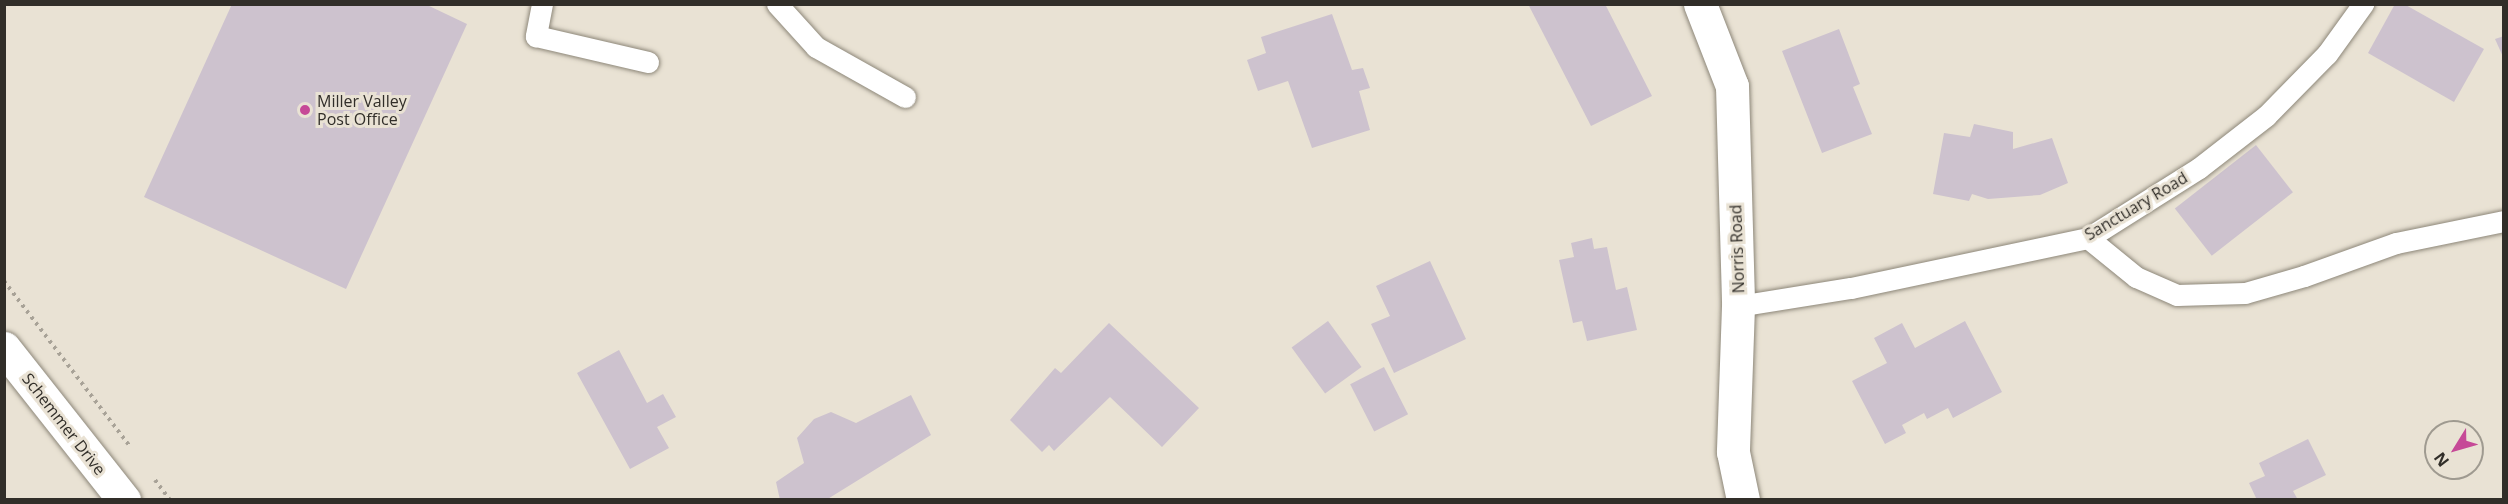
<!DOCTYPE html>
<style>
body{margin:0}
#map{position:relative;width:2508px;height:504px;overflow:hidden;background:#e9e2d4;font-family:"Open Sans",sans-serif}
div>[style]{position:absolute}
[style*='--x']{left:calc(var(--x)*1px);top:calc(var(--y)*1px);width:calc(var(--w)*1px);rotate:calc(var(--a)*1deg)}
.building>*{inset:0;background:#cdc2ce;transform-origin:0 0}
.path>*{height:4px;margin-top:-2px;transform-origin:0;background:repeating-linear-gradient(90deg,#a8a297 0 3px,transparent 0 7.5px)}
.roads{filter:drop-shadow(0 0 2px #8d8779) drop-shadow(0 0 2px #8d8779)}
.service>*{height:21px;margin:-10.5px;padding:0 10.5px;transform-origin:10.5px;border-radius:10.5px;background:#fff}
.minor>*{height:33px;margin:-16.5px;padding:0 16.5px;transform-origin:16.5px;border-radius:16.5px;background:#fff}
.dots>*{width:16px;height:16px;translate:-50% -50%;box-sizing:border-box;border:3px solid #e9e2d4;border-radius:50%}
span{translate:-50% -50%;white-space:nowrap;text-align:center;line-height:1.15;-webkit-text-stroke:6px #e9e2d4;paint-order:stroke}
.poi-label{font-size:16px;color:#312e29}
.left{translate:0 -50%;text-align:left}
.street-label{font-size:16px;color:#312e29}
.frame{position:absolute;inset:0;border:6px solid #312e29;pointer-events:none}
.north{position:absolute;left:2424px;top:420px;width:60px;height:60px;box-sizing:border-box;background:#e9e2d4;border:2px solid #9f9a90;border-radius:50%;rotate:233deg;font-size:16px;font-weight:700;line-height:24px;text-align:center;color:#312e29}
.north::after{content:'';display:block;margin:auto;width:21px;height:27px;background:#c64997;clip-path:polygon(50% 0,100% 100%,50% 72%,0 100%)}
</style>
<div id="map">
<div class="building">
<i style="clip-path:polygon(232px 4px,425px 4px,467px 24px,346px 289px,144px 197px)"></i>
<i style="clip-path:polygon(1528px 4px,1605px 4px,1652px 96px,1591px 126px)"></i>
<i style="clip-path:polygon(2395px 4px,2404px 4px,2484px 49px,2454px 102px,2368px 53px)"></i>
<i style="clip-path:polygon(1332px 14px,1352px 70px,1363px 68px,1370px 88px,1359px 91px,1370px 130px,1312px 148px,1288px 81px,1258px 91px,1247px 60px,1266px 53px,1261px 37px)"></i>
<i style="clip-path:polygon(1839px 29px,1860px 84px,1853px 87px,1872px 134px,1822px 153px,1782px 51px)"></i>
<i style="clip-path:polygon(2504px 36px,2504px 59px,2495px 39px)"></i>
<i style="clip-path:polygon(1974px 124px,2013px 132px,2013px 149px,2052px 138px,2068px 183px,2040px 195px,1988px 199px,1972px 194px,1969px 201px,1933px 194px,1944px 133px,1970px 137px)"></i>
<i style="left:2256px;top:145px;width:60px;height:103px;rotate:52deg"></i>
<i style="clip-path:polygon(1592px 238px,1594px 249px,1607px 247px,1616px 290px,1627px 287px,1637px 330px,1587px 341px,1582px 321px,1573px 323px,1559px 260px,1574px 257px,1571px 243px)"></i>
<i style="clip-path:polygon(1430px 261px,1466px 339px,1394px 373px,1371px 324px,1390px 316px,1376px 286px)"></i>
<i style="left:1328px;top:321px;width:57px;height:45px;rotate:54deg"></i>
<i style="clip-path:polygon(1965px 321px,2002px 392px,1953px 418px,1948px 408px,1927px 419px,1924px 413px,1902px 425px,1906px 433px,1885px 444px,1852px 381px,1887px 363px,1874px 338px,1902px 323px,1915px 348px)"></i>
<i style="clip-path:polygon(1109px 323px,1199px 408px,1162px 447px,1110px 397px,1054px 451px,1049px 445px,1042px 452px,1010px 420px,1055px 368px,1061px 373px)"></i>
<i style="clip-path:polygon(619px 350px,647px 403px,663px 394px,676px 417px,657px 427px,669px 448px,630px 469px,577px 373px)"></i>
<i style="left:1384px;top:367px;width:53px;height:38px;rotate:63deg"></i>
<i style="clip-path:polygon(911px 395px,931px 435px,826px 500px,780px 500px,776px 482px,804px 463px,797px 438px,814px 419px,831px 412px,856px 423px)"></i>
<i style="clip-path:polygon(2308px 439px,2326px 475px,2293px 491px,2298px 500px,2257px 500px,2249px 483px,2265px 476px,2259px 463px)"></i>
</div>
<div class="path">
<i style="--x:4;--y:281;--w:206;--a:52.7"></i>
<i style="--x:155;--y:480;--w:25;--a:53"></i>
</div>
<div class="roads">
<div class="service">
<i style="--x:542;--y:4;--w:33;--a:101"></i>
<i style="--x:536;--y:36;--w:115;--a:13.1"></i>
<i style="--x:777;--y:4;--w:58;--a:47.8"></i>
<i style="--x:816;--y:47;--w:102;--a:29.3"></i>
<i style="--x:2088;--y:238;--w:62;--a:39.1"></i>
<i style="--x:2136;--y:277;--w:45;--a:23.7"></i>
<i style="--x:2177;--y:295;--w:68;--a:-1.7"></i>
<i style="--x:2245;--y:293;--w:61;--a:-16.1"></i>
<i style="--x:2304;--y:276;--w:98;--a:-19.7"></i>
<i style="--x:2396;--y:243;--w:110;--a:-11.5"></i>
<i style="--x:1738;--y:306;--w:114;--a:-9.1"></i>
<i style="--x:1851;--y:288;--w:242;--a:-11.9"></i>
<i style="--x:2088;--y:238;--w:131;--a:-32.2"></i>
<i style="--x:2199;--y:168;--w:85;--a:-37.8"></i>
<i style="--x:2266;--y:116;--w:87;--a:-45.5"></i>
<i style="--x:2327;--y:54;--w:62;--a:-54.2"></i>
</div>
<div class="minor">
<i style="--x:1700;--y:4;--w:88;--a:68.7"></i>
<i style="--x:1732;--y:86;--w:220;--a:88.4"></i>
<i style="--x:1738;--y:306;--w:146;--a:92"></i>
<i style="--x:1733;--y:452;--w:49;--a:78.2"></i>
<i style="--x:4;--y:348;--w:194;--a:51.7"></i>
</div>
</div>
<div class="dots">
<i style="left:305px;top:110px;background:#c64997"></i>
</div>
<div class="poi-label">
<span class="left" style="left:317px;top:110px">Miller Valley<br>Post Office</span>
</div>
<div class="street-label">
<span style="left:2136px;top:206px;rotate:-31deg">Sanctuary Road</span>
<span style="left:1737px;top:249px;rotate:-92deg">Norris Road</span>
<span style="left:64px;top:424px;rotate:52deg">Schemmer Drive</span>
</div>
<div class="frame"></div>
<div class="north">N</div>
</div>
